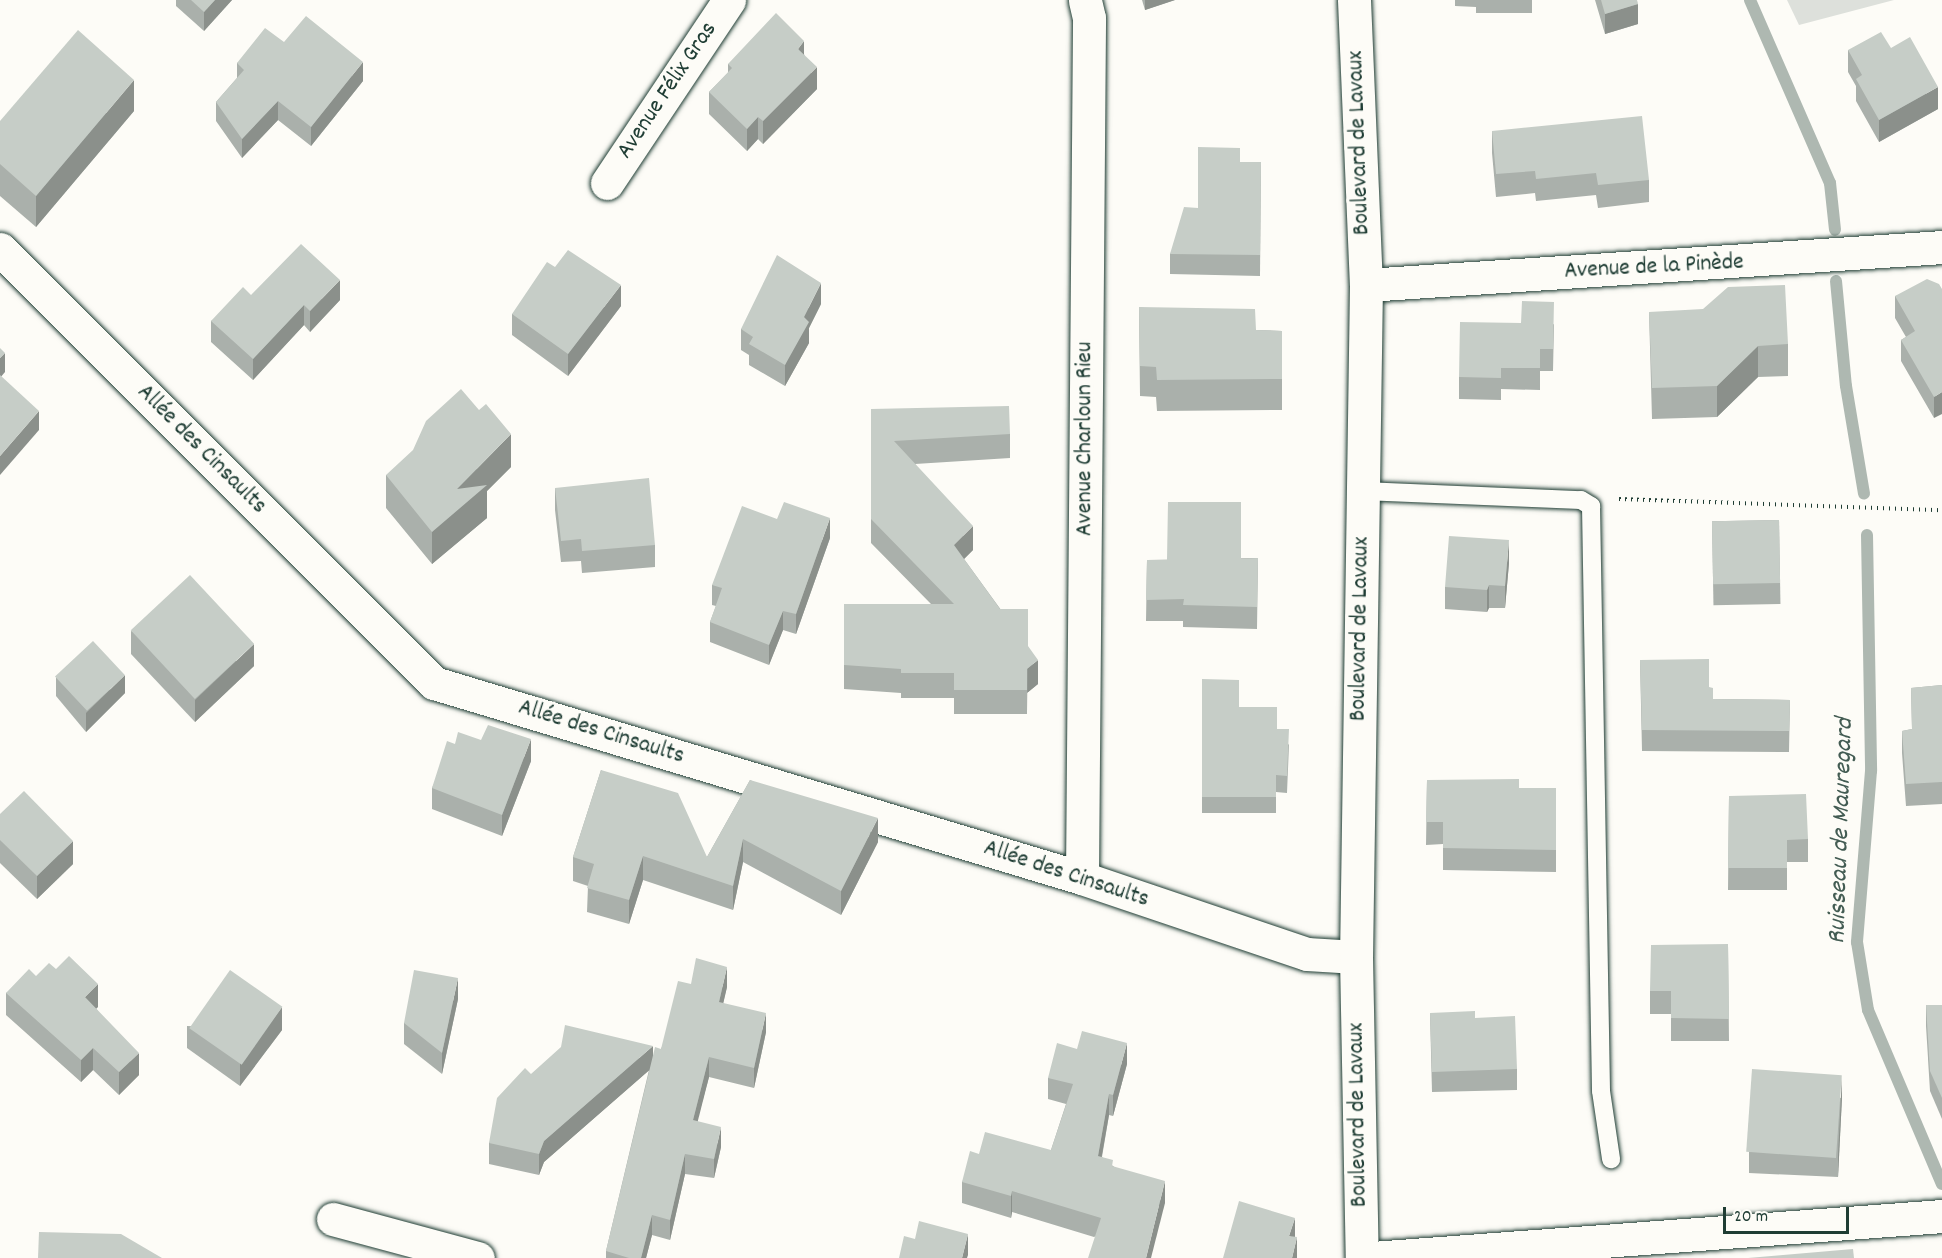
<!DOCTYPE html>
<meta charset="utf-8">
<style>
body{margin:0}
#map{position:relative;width:1942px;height:1258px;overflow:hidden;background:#fdfcf7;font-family:Dekko,sans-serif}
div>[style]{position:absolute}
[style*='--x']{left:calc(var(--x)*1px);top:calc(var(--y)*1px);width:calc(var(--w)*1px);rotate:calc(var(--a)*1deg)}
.green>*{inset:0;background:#dde0db}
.stream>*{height:12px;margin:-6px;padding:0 6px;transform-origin:6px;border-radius:6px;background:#aeb8b1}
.path>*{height:4px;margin-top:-2px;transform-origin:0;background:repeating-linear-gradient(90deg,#1f3d34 0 1.5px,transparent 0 6px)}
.roads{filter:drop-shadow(0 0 2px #1f3d34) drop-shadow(0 0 2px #1f3d34)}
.lane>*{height:18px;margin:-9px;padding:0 9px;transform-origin:9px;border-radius:9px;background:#fdfcf7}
.street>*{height:33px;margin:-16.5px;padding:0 16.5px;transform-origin:16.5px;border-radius:16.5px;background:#fdfcf7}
.secondary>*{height:33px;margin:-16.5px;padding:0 16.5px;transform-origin:16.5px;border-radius:16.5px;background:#fdfcf7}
.wall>*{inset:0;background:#aab0ab;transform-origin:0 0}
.shaded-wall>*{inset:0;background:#8b908b}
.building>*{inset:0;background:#c6cdc7;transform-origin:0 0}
span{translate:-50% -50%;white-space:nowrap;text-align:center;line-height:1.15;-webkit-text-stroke:6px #fdfcf7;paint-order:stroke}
.street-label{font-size:24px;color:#1f3d34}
.water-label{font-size:26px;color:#435c53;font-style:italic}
.scale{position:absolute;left:1723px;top:1207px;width:126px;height:27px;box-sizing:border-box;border:3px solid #1f3d34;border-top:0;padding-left:8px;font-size:18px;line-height:21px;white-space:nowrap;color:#1f3d34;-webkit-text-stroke:4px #fdfcf7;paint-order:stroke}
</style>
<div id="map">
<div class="green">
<i style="clip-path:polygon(1787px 0,1894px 0,1799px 25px)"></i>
</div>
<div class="stream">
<i style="--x:1750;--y:0;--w:200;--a:66.4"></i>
<i style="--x:1830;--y:183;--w:47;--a:83.9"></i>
<i style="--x:1836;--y:281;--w:105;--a:84.6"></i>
<i style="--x:1846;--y:386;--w:109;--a:80.5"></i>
<i style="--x:1867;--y:535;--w:236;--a:89"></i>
<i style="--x:1871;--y:771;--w:172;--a:94.7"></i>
<i style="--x:1857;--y:942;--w:69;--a:80.8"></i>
<i style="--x:1868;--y:1010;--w:189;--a:67"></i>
</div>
<div class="path">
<i style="--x:1619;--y:499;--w:323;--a:2"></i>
</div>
<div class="roads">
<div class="lane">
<i style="--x:1363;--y:491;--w:218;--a:2.4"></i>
<i style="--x:1581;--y:500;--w:12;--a:31"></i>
<i style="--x:1591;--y:506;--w:585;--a:89.02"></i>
<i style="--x:1601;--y:1091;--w:69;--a:81.6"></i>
</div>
<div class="street">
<i style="--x:607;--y:183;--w:220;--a:-56.3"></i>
<i style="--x:0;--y:249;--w:614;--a:45"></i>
<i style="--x:434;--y:683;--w:677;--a:16.75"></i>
<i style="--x:1082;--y:878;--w:237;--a:18.7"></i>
<i style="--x:1307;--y:954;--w:49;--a:3.5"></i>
<i style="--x:1366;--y:285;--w:577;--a:-3.77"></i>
<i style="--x:1082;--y:878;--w:860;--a:-89.53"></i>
<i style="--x:1089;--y:18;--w:18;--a:-103"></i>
<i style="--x:333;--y:1219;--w:150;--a:15.1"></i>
<i style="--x:1372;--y:1258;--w:572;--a:-4.21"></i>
</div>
<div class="secondary">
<i style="--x:1354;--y:0;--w:285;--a:87.6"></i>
<i style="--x:1366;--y:285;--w:672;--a:90.85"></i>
<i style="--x:1356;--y:957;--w:301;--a:88.9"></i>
</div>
</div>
<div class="wall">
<i style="clip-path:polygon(176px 0,232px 0,204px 31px,176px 6px)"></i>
<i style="clip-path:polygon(1142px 0,1175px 0,1145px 10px)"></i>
<i style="clip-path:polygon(1455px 0,1532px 0,1532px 13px,1476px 13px,1476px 7px,1455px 6px)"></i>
<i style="clip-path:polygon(1595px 0,1639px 0,1637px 0,1638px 24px,1605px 34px)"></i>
<i style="clip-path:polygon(284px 42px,363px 81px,311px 146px,278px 120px,242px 158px,216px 121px,216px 102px,237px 78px,237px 63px)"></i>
<i style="clip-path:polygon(1891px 48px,1938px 109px,1879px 142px,1856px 101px,1856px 86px,1848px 72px,1848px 50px)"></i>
<i style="clip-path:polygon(804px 54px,817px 89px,763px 144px,758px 139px,747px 151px,709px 114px,709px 92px,728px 73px,728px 64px)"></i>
<i style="clip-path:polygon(134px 111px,36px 227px,0 196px,0 121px)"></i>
<i style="clip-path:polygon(1492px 131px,1649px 180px,1649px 202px,1598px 208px,1596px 195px,1536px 201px,1535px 193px,1496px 197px,1492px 153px)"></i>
<i style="clip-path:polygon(1240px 162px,1261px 162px,1260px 276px,1170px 274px,1170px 254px,1198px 208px)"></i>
<i style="clip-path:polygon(1942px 289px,1934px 418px,1901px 361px,1901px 340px,1906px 337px,1895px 318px,1895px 296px)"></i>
<i style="clip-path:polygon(251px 295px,340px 300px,310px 332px,304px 325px,253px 380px,211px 342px,211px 321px)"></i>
<i style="clip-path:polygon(821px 304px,809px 328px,809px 343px,785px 386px,749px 365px,749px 355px,741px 350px,741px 329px)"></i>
<i style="clip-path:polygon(621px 306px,568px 376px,512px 335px,512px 314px)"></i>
<i style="clip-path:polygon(1139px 307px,1256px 330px,1282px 331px,1282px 410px,1157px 411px,1156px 397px,1140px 396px)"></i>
<i style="clip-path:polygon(1649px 312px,1788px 344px,1788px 376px,1758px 377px,1717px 417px,1652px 419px)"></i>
<i style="clip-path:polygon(1554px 324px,1553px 371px,1540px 371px,1540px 390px,1501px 389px,1501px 400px,1459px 399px,1459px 377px)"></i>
<i style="clip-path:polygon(871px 409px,1010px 434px,1010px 458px,915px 464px,973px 550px,964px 559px,1028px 647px,1038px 684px,1027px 693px,1027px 714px,954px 714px,954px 698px,901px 698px,901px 693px,844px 689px,844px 604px,931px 604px,871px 543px)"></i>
<i style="clip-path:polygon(511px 467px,487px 491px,487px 518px,432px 564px,386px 508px,386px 475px)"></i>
<i style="clip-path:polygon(555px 488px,655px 545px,655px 567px,582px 573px,581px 561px,561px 562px,555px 510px)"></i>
<i style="left:1779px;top:520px;width:84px;height:67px;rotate:89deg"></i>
<i style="clip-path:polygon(830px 538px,796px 634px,783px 630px,769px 665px,710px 642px,710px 622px,716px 606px,712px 605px,712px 585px)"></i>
<i style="clip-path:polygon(1258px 558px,1257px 629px,1183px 627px,1183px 621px,1146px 621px,1147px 560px)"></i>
<i style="clip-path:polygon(1509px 563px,1505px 608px,1489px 608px,1487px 612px,1445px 609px,1445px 587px)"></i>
<i style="clip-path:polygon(131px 631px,254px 666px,195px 722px,131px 654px)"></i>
<i style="clip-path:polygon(1640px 660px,1709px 687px,1713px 699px,1790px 700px,1789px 752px,1642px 751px)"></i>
<i style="clip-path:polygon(56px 677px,125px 693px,86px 732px,56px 696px)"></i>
<i style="clip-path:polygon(1202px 679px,1239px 707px,1277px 729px,1289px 745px,1287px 793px,1276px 792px,1276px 813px,1202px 813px)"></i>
<i style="clip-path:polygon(1942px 685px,1942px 804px,1906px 806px,1902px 753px,1902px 731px,1912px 729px,1911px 688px)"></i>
<i style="clip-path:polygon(481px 740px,531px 761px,502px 836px,432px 809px,432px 788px,455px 744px)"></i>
<i style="clip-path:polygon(601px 770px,707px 857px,750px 780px,878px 842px,841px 915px,743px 862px,733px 910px,643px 880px,629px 924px,587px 912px,588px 886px,573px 881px,573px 857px)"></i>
<i style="clip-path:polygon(1427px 780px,1519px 788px,1556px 788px,1556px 872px,1443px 870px,1443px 844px,1426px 845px)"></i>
<i style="clip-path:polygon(1729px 796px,1808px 839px,1808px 862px,1787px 862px,1787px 890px,1728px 890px)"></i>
<i style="clip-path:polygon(0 814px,73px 864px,37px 899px,0 863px)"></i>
<i style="clip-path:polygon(1728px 944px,1729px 1041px,1671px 1041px,1671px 1014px,1650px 1014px,1650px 991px)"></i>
<i style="clip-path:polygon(36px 976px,98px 1007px,96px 1008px,139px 1075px,119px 1095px,93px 1070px,81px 1082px,6px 1015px,6px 993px)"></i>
<i style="clip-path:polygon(691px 984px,727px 987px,723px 1003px,766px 1032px,754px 1088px,709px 1077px,697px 1121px,721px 1147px,714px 1178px,685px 1174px,670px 1240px,652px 1235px,646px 1258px,606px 1258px,606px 1251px,649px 1070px,544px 1162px,539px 1175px,489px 1164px,489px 1143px,531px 1074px,653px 1056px,661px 1049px)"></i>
<i style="clip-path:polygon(458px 999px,442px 1074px,404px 1044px,404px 1023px)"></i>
<i style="clip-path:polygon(1926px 1005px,1942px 1005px,1942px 1119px,1930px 1091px,1926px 1026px)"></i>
<i style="clip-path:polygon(1430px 1013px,1475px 1018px,1517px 1069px,1517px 1090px,1432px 1092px)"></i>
<i style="clip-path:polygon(187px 1026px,282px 1030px,240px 1086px,187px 1048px)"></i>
<i style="clip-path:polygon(1127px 1064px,1113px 1116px,1109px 1115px,1102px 1157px,1113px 1166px,1165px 1203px,1094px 1237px,1012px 1212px,1011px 1218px,962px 1203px,962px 1182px,979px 1154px,1051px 1150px,1066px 1104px,1048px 1099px,1048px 1078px)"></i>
<i style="clip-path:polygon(1842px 1097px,1838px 1177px,1749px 1173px,1749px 1152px)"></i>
</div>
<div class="shaded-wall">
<i style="clip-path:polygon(215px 0,232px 0,204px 31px,204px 12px)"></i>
<i style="clip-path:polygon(1145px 0,1175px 0,1145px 10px)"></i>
<i style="clip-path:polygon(1638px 4px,1638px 24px,1605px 34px,1605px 14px)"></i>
<i style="clip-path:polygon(804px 41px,804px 63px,798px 49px)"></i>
<i style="clip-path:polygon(363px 62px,363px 81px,311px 146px,311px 127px)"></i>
<i style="clip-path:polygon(817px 67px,817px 89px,763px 144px,763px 121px)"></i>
<i style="clip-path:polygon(134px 80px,134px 111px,36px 227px,36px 196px)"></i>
<i style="clip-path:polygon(1938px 87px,1938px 109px,1879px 142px,1879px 120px)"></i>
<i style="clip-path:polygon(278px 101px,278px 120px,242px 158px,242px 139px)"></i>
<i style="clip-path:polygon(758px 117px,758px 139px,747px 151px,747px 129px)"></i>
<i style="clip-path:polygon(340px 280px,340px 300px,310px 332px,310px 311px)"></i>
<i style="clip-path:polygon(821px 283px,821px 304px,809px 328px,809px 343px,785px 386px,785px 365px,804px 317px)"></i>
<i style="clip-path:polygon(621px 285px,621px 306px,568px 376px,568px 354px)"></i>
<i style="clip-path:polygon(304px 305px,304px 325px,253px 380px,253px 359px)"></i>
<i style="clip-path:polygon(1758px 346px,1758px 377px,1717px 417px,1717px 386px)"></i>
<i style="clip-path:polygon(5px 353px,5px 372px,0 378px,0 358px)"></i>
<i style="clip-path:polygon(1942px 392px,1942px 414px,1934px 418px,1934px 397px)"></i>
<i style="clip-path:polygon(39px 411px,39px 430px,0 475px,0 456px)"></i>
<i style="clip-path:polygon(511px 434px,511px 467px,487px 491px,487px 518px,432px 564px,432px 532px,457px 489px)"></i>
<i style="clip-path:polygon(830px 518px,830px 538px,796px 634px,796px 614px)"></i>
<i style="clip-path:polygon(973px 526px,973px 550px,954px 569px,954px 545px)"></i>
<i style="clip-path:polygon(1509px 540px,1509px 563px,1505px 608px,1505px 586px)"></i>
<i style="clip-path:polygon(1489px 585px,1489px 608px,1487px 612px,1487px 590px)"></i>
<i style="clip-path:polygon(1028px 609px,1028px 668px,1038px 660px,1038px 684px,1027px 693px,1027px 714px)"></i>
<i style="clip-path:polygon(783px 611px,783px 630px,769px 665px,769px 645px)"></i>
<i style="clip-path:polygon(254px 644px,254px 666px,195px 722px,195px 700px)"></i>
<i style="clip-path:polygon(125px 675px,125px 693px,86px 732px,86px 713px)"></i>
<i style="clip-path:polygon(531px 739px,531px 761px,502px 836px,502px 815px)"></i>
<i style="clip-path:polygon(878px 818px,878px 842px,841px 915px,841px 891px)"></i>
<i style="clip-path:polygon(743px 839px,743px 862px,733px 910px,733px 886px)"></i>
<i style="clip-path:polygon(73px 841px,73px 864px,37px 899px,37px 876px)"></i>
<i style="clip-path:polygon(643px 856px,643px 880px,629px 924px,629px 900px)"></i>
<i style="clip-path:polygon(727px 967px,727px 987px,719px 1022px,719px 1002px)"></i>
<i style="clip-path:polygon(458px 978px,458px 999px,442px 1074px,442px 1053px)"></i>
<i style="clip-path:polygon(98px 984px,98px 1007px,85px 1019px,85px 997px)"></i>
<i style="clip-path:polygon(282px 1007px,282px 1030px,240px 1086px,240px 1063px)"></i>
<i style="clip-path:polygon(766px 1013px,766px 1032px,754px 1088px,754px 1068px)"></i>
<i style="clip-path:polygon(1127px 1043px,1127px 1064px,1113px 1116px,1113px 1095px)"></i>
<i style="clip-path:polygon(653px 1046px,653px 1067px,544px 1162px,539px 1175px,539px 1154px,544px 1141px)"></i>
<i style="clip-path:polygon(93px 1048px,93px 1070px,81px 1082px,81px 1060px)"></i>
<i style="clip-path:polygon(139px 1053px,139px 1075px,119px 1095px,119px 1072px)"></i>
<i style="clip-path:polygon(709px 1057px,709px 1077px,693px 1140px,693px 1120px)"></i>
<i style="clip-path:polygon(1842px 1076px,1842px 1097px,1838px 1177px,1838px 1155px)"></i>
<i style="clip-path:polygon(1109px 1094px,1109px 1115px,1098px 1177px,1098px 1156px)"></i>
<i style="clip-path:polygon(721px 1127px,721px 1147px,714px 1178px,714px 1159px)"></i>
<i style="clip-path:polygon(685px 1154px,685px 1174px,670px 1240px,670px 1220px)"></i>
<i style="clip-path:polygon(1165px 1181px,1165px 1203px,1151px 1258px,1146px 1258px)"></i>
<i style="clip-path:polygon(1012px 1191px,1012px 1212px,1011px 1218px,1011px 1196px)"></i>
<i style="clip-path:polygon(652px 1215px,652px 1235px,646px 1258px,641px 1258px)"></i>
<i style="clip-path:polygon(1295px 1218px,1295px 1239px,1289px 1236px)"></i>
<i style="clip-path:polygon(968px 1234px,968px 1255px,967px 1258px,962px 1258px)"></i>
<i style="clip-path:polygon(1297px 1237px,1297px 1258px,1292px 1258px)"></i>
</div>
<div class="building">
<i style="clip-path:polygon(191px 0,215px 0,204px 12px)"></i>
<i style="clip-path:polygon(1601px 0,1637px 0,1638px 4px,1605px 14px)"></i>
<i style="clip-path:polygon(776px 13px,804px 41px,798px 49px,817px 67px,763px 121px,758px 117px,747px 129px,709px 92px,732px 68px,728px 64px)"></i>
<i style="clip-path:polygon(306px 16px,363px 62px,311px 127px,278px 101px,242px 139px,216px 102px,244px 70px,237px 63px,265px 28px,284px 42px)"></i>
<i style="clip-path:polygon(78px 30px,134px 80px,36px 196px,0 164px,0 121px)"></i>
<i style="clip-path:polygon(1881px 32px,1891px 48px,1910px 37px,1938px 87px,1879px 120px,1856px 79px,1862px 75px,1848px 50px)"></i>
<i style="clip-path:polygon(1642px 116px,1649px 180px,1598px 185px,1596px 173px,1536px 179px,1535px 171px,1496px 174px,1492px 131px)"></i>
<i style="clip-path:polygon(1198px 147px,1240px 148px,1240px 162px,1261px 162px,1260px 255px,1170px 254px,1184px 207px,1198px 208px)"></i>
<i style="clip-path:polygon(301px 244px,340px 280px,310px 311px,304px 305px,253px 359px,211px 321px,243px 287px,251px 295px)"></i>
<i style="clip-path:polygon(568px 250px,621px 285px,568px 354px,512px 314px,547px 262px,555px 267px)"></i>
<i style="clip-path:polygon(777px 255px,821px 283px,804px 317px,809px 322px,785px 365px,749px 344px,753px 337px,741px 329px)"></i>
<i style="clip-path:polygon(1927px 279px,1939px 284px,1942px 289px,1942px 392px,1934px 397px,1901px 340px,1915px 331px,1895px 296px)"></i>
<i style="clip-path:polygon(1785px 285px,1788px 344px,1758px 346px,1717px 386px,1652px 388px,1649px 312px,1703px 309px,1728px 287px)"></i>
<i style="clip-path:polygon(1522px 301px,1554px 302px,1553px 349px,1540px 349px,1540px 368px,1501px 368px,1501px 378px,1459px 377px,1460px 322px,1521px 323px)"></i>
<i style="clip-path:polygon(1139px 307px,1255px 309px,1256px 330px,1282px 331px,1282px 379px,1157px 380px,1156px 367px,1140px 366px)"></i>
<i style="clip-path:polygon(0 348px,5px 353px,0 358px)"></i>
<i style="clip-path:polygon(0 375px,39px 411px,0 456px)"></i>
<i style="clip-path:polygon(461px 389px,479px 410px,486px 404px,511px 434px,457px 489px,487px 485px,432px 532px,386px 475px,413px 450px,426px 421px)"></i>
<i style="clip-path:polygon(1009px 406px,1010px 434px,894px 441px,973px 526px,954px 545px,1000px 609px,1028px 609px,1028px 646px,1038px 660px,1027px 669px,1027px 690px,954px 690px,954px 673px,901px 673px,901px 669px,844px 665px,844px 604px,954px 604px,871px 519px,871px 409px)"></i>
<i style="clip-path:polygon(649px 478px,655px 545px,582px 551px,581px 539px,561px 541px,555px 488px)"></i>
<i style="clip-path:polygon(784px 502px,830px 518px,796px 614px,783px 611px,769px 645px,710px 622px,722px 588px,712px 585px,742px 506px,777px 519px)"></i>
<i style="clip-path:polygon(1168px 502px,1241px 502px,1241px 559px,1258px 558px,1257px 607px,1183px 605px,1184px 599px,1146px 600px,1147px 560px,1167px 560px)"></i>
<i style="left:1779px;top:520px;width:63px;height:67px;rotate:89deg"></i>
<i style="clip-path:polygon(1449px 536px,1509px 540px,1505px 586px,1489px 585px,1487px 590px,1445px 587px)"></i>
<i style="left:190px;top:575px;width:94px;height:81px;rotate:47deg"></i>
<i style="left:93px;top:641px;width:47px;height:52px;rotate:47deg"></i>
<i style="clip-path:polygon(1709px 659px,1709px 687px,1713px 688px,1713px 699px,1790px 700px,1789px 731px,1642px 730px,1640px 660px)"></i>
<i style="clip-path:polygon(1202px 679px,1239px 680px,1239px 707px,1277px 707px,1277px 729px,1289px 729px,1287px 776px,1276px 775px,1276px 797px,1202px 797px)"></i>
<i style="clip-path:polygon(1942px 685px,1942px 782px,1906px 784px,1902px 731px,1912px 729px,1911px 688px)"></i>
<i style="clip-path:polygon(488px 725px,531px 739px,502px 815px,432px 788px,447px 741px,455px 744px,458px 732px,481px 740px)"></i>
<i style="clip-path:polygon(601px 770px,678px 793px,707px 857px,750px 780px,878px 818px,841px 891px,743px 839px,733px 886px,643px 856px,629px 900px,587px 888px,594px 864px,573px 857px)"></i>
<i style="clip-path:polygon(1519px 779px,1519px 788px,1556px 788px,1556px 850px,1443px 848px,1443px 822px,1426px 822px,1427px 780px)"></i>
<i style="clip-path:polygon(24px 791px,73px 841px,37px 876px,0 840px,0 814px)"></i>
<i style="clip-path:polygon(1806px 794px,1808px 839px,1787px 840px,1787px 868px,1728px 868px,1729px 796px)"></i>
<i style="clip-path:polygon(1728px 944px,1729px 1019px,1671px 1018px,1671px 991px,1650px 991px,1651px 945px)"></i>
<i style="clip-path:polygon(69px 956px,98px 984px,85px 997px,139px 1053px,119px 1072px,93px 1048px,81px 1060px,6px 993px,29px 969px,36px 976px,49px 963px,56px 969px)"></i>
<i style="clip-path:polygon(696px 958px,727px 967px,719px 1002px,766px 1013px,754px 1068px,709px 1057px,693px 1120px,721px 1127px,714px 1159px,685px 1154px,670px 1220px,652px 1215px,641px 1258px,629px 1258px,606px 1251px,655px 1047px,661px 1049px,678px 981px,691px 984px)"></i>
<i style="left:230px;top:970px;width:64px;height:71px;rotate:35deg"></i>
<i style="clip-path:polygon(414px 970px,458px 978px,442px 1053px,404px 1023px)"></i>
<i style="clip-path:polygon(1926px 1005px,1942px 1005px,1942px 1098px,1930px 1071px)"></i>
<i style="clip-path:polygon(1475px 1011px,1475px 1018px,1515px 1016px,1517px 1069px,1432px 1072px,1430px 1013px)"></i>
<i style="clip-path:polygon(565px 1025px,653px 1046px,544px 1141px,539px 1154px,489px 1143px,497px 1098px,525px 1068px,531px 1074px,561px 1047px)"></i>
<i style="clip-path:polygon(1082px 1031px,1127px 1043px,1113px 1095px,1109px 1094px,1098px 1156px,1113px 1160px,1112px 1166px,1165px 1181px,1146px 1258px,1088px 1258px,1101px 1218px,1012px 1191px,1011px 1196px,962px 1182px,970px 1151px,979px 1154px,985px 1132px,1051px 1150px,1073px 1084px,1048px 1078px,1057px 1043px,1077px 1049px)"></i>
<i style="left:1752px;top:1069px;width:90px;height:83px;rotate:4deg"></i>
<i style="clip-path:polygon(1239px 1201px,1295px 1218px,1289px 1236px,1297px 1237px,1292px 1258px,1223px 1258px)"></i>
<i style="clip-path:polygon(919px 1221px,968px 1234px,962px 1258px,899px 1258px,904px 1236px,915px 1239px)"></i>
<i style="clip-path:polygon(39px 1232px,121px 1234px,162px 1258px,38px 1258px)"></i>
<i style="clip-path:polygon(1853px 1249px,1854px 1258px,1748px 1258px)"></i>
</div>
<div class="street-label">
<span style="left:668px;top:91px;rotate:-56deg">Avenue Félix Gras</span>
<span style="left:1360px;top:143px;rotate:-92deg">Boulevard de Lavaux</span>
<span style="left:1654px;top:268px;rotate:-3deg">Avenue de la Pinède</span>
<span style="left:1086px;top:439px;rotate:-90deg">Avenue Charloun Rieu</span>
<span style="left:201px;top:450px;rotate:45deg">Allée des Cinsaults</span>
<span style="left:1361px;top:629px;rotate:-89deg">Boulevard de Lavaux</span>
<span style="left:601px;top:733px;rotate:17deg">Allée des Cinsaults</span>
<span style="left:1066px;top:875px;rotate:18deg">Allée des Cinsaults</span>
<span style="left:1359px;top:1115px;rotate:-91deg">Boulevard de Lavaux</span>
</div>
<div class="water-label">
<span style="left:1842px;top:831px;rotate:-88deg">Ruisseau de Mauregard</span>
</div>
<div class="scale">20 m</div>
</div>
